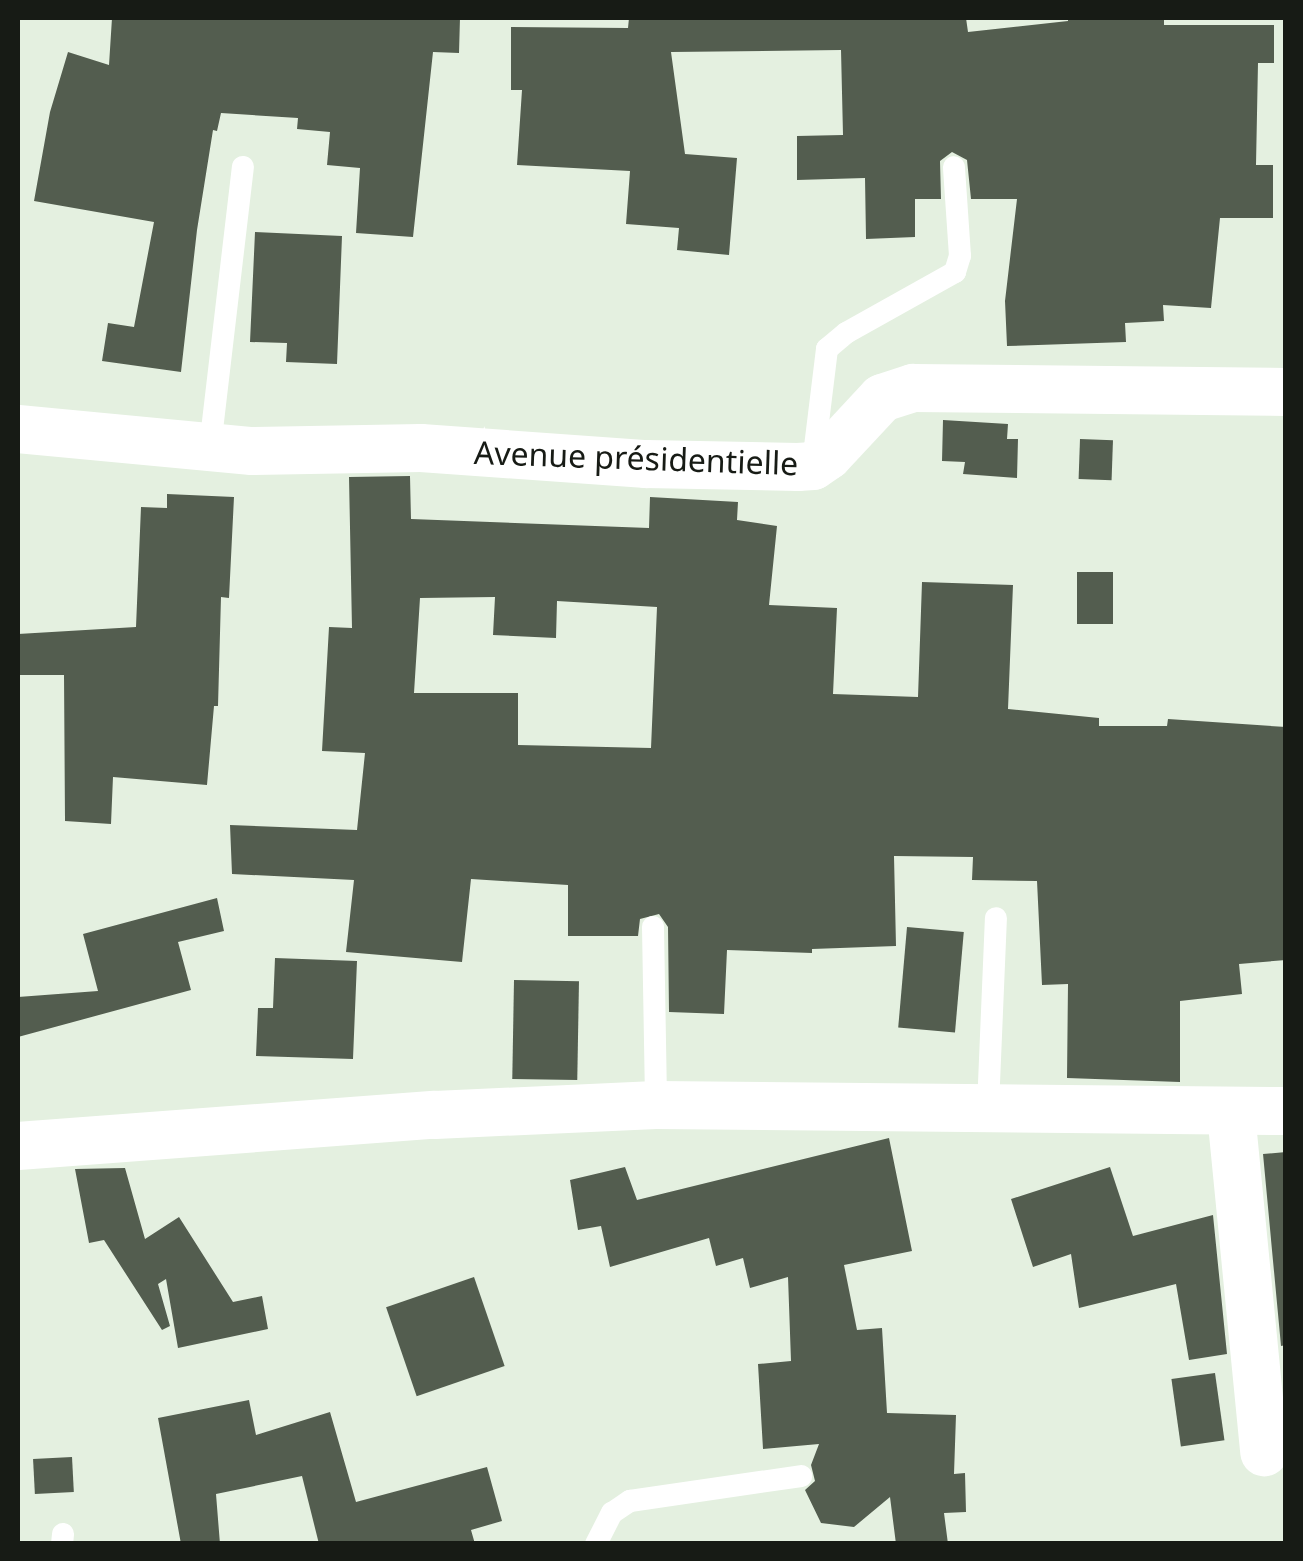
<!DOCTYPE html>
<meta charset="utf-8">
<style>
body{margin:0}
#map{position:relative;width:1303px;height:1561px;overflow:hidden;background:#e4f0e0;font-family:"Noto Sans",sans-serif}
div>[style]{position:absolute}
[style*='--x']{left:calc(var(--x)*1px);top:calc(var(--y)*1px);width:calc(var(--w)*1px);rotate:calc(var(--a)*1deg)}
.building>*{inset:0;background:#535d4f;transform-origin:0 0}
.service>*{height:22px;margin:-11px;padding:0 11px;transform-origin:11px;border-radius:11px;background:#fff}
.minor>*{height:48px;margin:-24px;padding:0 24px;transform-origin:24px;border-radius:24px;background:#fff}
span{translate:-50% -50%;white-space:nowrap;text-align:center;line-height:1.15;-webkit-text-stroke:10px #fff;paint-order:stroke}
.street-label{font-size:32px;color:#171b15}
.frame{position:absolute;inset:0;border:20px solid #171b15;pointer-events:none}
</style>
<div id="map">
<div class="building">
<i style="clip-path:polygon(112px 18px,460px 18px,459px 53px,433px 52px,413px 237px,356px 233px,360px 168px,327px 165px,330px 132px,297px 129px,298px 118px,221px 113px,217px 131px,213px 130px,197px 230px,181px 372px,102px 361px,108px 323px,134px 327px,154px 222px,34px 201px,50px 112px,68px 52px,109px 65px)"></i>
<i style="clip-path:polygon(629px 18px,966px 18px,968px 32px,1068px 21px,1068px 18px,1164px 18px,1164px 25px,1274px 25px,1274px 63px,1258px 63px,1256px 165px,1273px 165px,1273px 218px,1220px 218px,1211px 308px,1163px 305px,1164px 321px,1125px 323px,1126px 342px,1007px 346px,1005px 301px,1017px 199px,971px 199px,967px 160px,952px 152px,940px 161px,941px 199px,915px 199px,915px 237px,866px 239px,865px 178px,797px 180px,797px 136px,843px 135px,841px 50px,671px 52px,685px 154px,737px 158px,729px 255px,677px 250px,679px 228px,626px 224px,630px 171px,517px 165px,522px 90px,511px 90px,511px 27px,628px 28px)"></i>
<i style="clip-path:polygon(255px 232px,342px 236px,337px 364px,286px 362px,287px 343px,250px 342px)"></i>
<i style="clip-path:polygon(943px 420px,1008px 424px,1007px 439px,1018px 439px,1017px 478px,963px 474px,965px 462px,942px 461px)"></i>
<i style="left:1080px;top:439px;width:33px;height:40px;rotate:2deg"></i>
<i style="clip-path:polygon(evenodd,410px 476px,411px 519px,649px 528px,650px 497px,738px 502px,737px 520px,777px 526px,769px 605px,837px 608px,833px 694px,918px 697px,922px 582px,1013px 585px,1008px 709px,1099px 718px,1099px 726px,1167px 726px,1168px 719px,1286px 727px,1286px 960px,1239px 964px,1242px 994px,1180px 1001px,1180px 1082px,1067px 1078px,1068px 984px,1042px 985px,1037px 881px,972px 880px,973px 857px,894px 856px,896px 946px,812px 949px,812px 953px,727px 950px,724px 1014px,669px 1012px,668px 927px,659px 914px,640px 919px,638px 936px,568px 936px,568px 885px,471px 879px,462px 962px,346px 952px,354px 880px,232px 874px,230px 825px,357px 830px,365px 753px,322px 751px,329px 627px,352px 628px,349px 477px,410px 476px,495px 597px,493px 635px,556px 638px,557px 601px,657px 607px,651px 748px,518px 745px,518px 693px,414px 693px,420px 598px,495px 597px)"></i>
<i style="clip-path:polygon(167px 494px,234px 497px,229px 598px,221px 597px,218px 706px,214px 706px,207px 785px,113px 777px,111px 824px,65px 821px,64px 675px,18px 675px,18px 634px,136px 627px,141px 507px,167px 508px)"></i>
<i style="left:1077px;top:572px;width:36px;height:52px"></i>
<i style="clip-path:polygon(217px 898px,224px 931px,178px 942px,191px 990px,18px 1037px,18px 997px,98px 991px,83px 934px)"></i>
<i style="left:907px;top:927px;width:57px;height:101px;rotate:5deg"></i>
<i style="clip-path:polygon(275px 958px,357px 961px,353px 1059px,256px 1056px,258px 1008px,273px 1008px)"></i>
<i style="left:514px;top:980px;width:65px;height:99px;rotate:1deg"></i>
<i style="clip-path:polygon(889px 1138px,912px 1251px,844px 1265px,857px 1330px,882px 1328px,887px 1413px,956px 1415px,954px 1474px,965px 1473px,966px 1512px,944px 1513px,948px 1544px,896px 1544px,890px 1497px,854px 1527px,821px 1523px,805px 1490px,815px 1481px,811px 1465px,819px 1444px,763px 1449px,758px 1364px,791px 1361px,788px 1277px,750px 1288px,743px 1258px,716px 1266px,709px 1238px,610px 1267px,601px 1226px,578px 1230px,570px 1180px,625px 1167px,637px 1200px)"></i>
<i style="clip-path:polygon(1286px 1152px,1286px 1345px,1281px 1346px,1263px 1154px)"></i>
<i style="clip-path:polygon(1110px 1167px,1133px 1236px,1213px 1215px,1227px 1354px,1189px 1360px,1176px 1284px,1079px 1308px,1071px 1254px,1033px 1267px,1011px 1199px)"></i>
<i style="clip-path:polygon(125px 1168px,145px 1239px,179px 1217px,233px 1302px,262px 1296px,268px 1329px,178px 1348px,166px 1279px,158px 1284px,170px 1326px,162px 1330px,104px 1240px,89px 1243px,75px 1169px)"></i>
<i style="left:474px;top:1277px;width:94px;height:93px;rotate:71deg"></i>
<i style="left:1215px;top:1373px;width:68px;height:44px;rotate:82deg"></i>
<i style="clip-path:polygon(249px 1400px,256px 1435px,330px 1412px,356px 1502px,487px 1467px,502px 1521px,471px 1530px,475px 1544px,319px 1544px,302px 1476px,216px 1494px,220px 1544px,181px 1544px,158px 1418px)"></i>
<i style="left:72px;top:1457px;width:35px;height:39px;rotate:87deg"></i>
</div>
<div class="service">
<i style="--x:210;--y:447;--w:282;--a:-83.3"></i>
<i style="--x:813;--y:463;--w:115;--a:-83"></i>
<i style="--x:827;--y:349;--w:25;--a:-40"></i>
<i style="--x:846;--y:333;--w:125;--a:-29.2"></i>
<i style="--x:955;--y:272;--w:17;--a:-73"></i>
<i style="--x:960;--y:256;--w:89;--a:-93.9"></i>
<i style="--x:653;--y:927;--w:178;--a:89"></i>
<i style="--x:988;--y:1107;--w:189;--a:-87.6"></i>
<i style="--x:62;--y:1544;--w:10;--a:-84"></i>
<i style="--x:596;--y:1544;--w:35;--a:-63"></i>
<i style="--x:612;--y:1513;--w:22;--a:-34"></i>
<i style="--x:630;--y:1501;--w:173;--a:-8.3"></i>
</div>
<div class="minor">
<i style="--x:18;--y:429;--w:235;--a:5.4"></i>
<i style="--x:252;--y:451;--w:169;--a:-1"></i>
<i style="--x:421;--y:448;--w:226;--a:4.1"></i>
<i style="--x:646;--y:464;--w:152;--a:1.1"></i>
<i style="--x:798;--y:467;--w:15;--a:-4"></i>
<i style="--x:813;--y:466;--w:18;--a:-34"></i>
<i style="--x:828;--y:456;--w:79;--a:-47"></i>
<i style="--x:882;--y:398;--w:33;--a:-18"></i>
<i style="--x:913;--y:388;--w:373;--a:0.6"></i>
<i style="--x:1231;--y:1113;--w:341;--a:84.4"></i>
<i style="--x:18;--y:1146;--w:418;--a:-4.3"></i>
<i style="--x:435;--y:1115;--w:221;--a:-2.6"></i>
<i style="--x:656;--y:1105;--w:630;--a:0.55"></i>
</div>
<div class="street-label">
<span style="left:636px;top:458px;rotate:2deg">Avenue présidentielle</span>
</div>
<div class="frame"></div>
</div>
